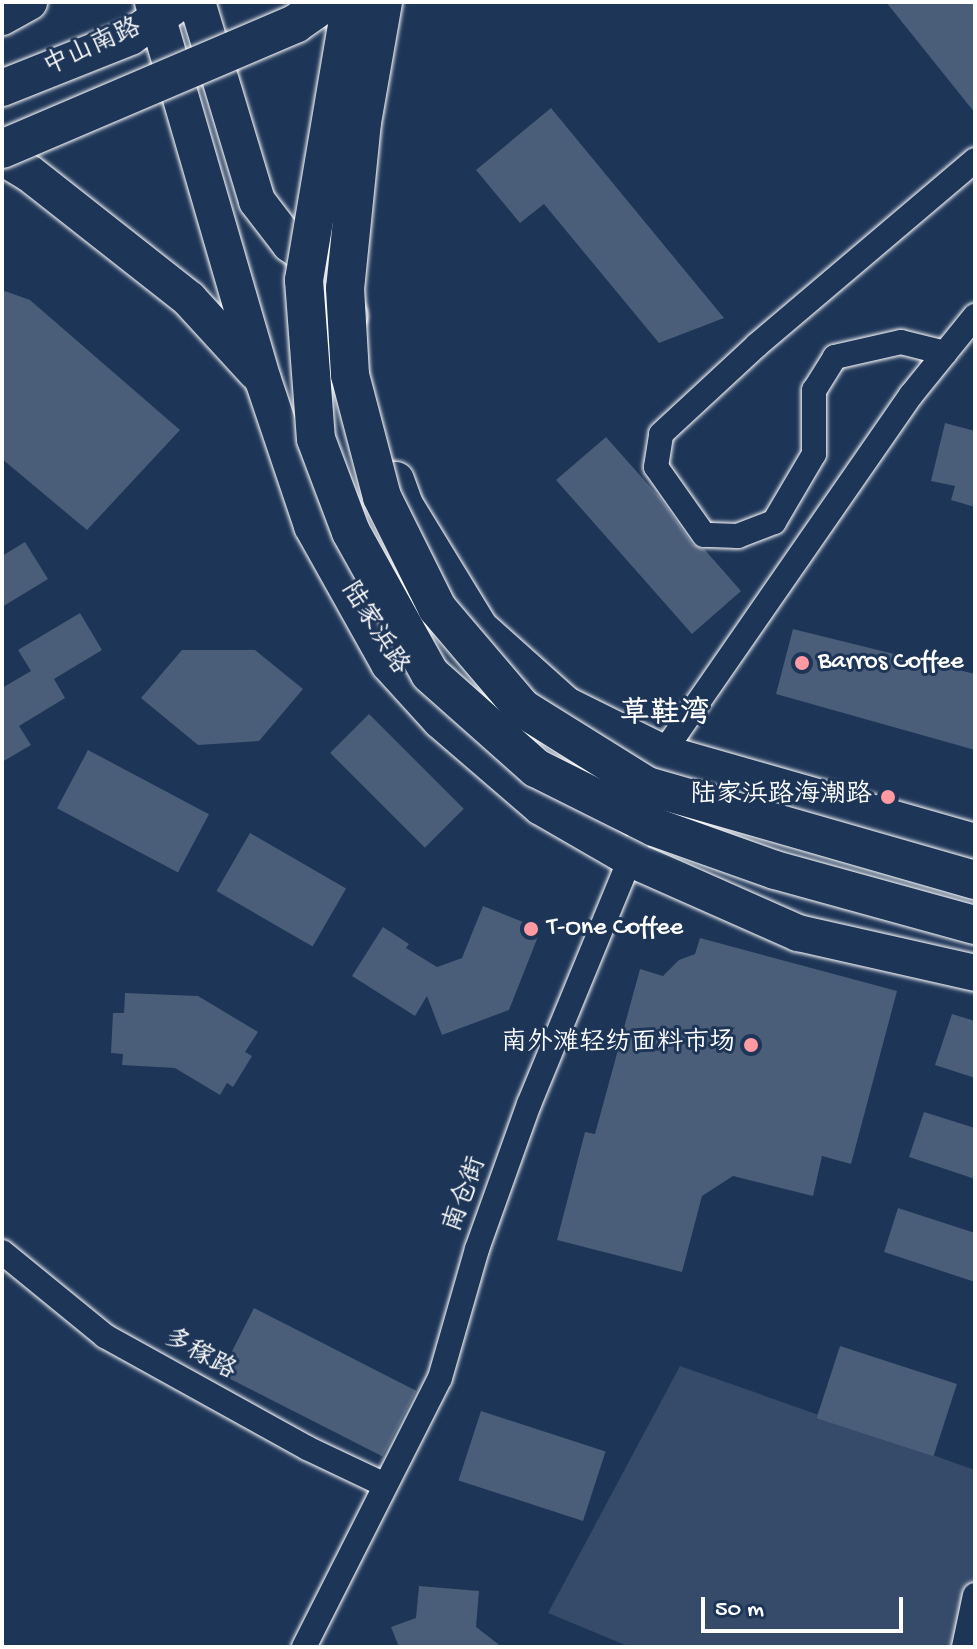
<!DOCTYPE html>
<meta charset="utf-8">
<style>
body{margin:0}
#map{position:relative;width:977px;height:1649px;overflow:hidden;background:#1d3557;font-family:"Gochi Hand","LXGW WenKai TC",sans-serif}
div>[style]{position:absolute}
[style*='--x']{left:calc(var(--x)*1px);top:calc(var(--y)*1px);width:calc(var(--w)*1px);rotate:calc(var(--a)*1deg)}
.green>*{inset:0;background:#364b69}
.building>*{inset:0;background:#4a5d79;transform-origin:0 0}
.roads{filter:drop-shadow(0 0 2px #fff) drop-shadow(0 0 2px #fff)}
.minor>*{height:24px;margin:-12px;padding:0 12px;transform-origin:12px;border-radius:12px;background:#1d3557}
.primary>*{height:36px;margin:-18px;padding:0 18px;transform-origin:18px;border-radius:18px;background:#1d3557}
.bridges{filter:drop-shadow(0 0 2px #fff) drop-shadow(0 0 2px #fff)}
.trunk-bridge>*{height:38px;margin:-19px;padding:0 19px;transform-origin:19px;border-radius:19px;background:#1d3557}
.dots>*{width:22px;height:22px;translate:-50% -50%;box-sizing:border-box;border:4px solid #1d3557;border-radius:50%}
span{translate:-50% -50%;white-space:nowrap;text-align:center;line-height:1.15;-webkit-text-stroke:6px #1d3557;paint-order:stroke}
.street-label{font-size:26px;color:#fff}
.poi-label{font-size:26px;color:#fff}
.left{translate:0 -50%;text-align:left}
.right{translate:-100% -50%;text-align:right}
.quarter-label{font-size:30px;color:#fff;font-weight:700}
.frame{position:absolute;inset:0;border:4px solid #fff;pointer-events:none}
.scale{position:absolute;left:701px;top:1597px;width:202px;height:36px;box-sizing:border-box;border:4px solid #fff;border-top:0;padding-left:10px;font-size:24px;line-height:28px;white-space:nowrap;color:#fff;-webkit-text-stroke:6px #1d3557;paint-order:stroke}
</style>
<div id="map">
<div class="green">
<i style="clip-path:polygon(680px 1366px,975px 1470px,975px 1647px,630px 1647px,548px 1613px)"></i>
</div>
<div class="building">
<i style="clip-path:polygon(886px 2px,975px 2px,975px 113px)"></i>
<i style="clip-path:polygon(551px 108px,724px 318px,659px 343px,544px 204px,520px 223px,476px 170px)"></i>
<i style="clip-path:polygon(2px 290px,30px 300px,180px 430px,87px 530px,2px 459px)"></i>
<i style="clip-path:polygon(945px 423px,975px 431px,975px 507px,951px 500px,955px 486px,931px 481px)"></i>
<i style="clip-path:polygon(606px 437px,660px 498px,692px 544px,705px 550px,741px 591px,692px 634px,556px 480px)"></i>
<i style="clip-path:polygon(25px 542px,48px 579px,2px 607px,2px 556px)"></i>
<i style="clip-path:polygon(80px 613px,102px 650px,54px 679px,65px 698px,19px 726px,31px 745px,2px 762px,2px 688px,31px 671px,18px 650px)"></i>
<i style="clip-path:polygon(793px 629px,975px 674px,975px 750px,776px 694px)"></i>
<i style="clip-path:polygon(182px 650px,255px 650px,303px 689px,259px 741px,198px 745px,141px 698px)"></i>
<i style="left:369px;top:714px;width:134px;height:55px;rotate:45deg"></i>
<i style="left:88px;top:750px;width:137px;height:66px;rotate:28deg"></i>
<i style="left:250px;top:833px;width:111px;height:67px;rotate:30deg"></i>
<i style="clip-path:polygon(483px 906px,541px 929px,509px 1010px,442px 1035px,427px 996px,415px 1016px,352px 976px,383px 927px,409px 944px,406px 948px,437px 967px,462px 958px)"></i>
<i style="clip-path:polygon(700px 938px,897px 991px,851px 1164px,822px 1156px,813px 1196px,733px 1176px,702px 1196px,682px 1272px,557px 1240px,585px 1132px,595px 1134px,640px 969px,663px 976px,679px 960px,695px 954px)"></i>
<i style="clip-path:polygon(125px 993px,198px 996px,258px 1032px,245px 1052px,252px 1056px,233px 1087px,227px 1083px,220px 1095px,175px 1068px,122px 1065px,123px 1054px,111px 1053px,113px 1013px,124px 1013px)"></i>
<i style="clip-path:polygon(952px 1014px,975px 1021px,975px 1078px,935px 1065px)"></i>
<i style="clip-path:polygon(924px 1112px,975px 1128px,975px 1179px,909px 1157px)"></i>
<i style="clip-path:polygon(898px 1208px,975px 1233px,975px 1282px,884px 1252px)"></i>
<i style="left:254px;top:1308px;width:182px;height:74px;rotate:27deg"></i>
<i style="left:840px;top:1346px;width:123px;height:76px;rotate:18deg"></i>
<i style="left:481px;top:1411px;width:131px;height:73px;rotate:18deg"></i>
<i style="clip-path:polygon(419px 1586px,479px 1591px,476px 1627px,502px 1647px,399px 1647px,391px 1627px,416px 1618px)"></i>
</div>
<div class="roads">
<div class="minor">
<i style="--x:945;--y:353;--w:45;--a:-166"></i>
<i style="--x:901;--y:342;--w:68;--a:167.2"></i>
<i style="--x:835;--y:357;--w:39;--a:122"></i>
<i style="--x:814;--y:390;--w:64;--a:90"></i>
<i style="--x:814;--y:454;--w:79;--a:120.5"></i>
<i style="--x:774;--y:522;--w:39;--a:159"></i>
<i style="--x:738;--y:536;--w:34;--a:-178"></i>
<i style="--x:704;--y:535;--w:83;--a:-125.2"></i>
<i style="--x:656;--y:467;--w:33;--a:-81"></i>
<i style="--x:661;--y:434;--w:131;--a:-42.8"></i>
<i style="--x:757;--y:345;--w:286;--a:-40.3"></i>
<i style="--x:660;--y:764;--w:11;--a:-75"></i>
<i style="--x:663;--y:753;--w:436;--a:-55.3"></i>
<i style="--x:911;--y:395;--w:102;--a:-51"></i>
<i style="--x:2;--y:1252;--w:133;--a:39.2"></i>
<i style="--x:105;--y:1336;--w:231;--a:29"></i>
<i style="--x:307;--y:1448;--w:86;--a:25.4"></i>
<i style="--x:304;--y:1647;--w:301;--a:-63.2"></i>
<i style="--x:440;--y:1378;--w:134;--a:-74"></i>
<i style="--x:477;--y:1249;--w:154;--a:-70.3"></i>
<i style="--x:529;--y:1104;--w:280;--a:-67.6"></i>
<i style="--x:964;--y:1647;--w:53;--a:-78.1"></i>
</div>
<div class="primary">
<i style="--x:153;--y:2;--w:394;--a:73.8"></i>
<i style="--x:263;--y:380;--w:154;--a:71.4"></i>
<i style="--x:312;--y:526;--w:158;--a:60.8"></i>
<i style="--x:389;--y:664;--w:76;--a:47.7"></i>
<i style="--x:440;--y:720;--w:133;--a:40.7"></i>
<i style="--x:541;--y:807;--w:104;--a:30"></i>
<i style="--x:631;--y:859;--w:183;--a:23.9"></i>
<i style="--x:798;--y:933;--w:181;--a:12.7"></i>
<i style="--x:197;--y:2;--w:208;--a:73.2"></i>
<i style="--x:257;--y:201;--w:54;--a:52.5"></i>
<i style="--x:290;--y:244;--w:38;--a:35"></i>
<i style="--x:321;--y:266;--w:57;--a:60.8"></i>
<i style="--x:2;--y:17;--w:31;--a:-29"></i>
<i style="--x:2;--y:88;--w:138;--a:-21.7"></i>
<i style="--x:130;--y:37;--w:52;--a:-34.9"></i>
<i style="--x:2;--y:157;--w:31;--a:31"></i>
<i style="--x:29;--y:173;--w:204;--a:38.2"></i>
<i style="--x:189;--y:299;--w:99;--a:47.5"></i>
<i style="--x:396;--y:480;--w:27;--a:70"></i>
<i style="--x:405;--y:505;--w:144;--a:58.6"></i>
<i style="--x:480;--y:628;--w:115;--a:41.8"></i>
<i style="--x:566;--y:705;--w:108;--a:26.3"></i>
<i style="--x:663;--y:753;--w:324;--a:15.9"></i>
</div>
</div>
<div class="bridges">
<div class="trunk-bridge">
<i style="--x:351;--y:2;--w:282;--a:99.6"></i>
<i style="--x:304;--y:280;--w:159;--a:85.7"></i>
<i style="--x:316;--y:439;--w:99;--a:69.4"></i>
<i style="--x:351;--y:532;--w:162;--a:60.9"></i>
<i style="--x:430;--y:674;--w:142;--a:41.6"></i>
<i style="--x:536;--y:768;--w:132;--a:26.6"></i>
<i style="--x:654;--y:827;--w:128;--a:19.6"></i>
<i style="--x:775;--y:870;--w:207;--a:15.4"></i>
<i style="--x:383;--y:2;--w:122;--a:99.9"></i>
<i style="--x:362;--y:122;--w:167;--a:95.8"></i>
<i style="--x:345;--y:288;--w:87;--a:86.7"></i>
<i style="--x:350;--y:375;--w:126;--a:75.3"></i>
<i style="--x:382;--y:497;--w:124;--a:63.6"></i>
<i style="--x:437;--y:608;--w:131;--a:49.6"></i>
<i style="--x:522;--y:708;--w:147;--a:32"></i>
<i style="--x:647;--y:786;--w:341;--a:16"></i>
<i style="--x:2;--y:149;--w:319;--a:-23.1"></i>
<i style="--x:295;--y:24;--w:39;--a:-35"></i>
</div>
</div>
<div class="dots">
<i style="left:802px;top:663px;background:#ff9aa2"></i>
<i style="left:888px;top:797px;background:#ff9aa2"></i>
<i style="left:531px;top:929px;background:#ff9aa2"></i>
<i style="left:751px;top:1045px;background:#ff9aa2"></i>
</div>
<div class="street-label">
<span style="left:93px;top:49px;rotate:-24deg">中山南路</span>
<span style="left:373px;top:629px;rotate:58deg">陆家浜路</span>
<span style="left:467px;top:1195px;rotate:-70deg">南仓街</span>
<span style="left:199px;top:1356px;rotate:29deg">多稼路</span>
</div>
<div class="poi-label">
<span class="left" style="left:818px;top:663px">Barros Coffee</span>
<span class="right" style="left:872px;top:797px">陆家浜路海潮路</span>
<span class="left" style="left:547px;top:929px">T-One Coffee</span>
<span class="right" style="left:735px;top:1045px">南外滩轻纺面料市场</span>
</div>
<div class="quarter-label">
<span style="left:665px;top:716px">草鞋湾</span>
</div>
<div class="frame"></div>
<div class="scale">50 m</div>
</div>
